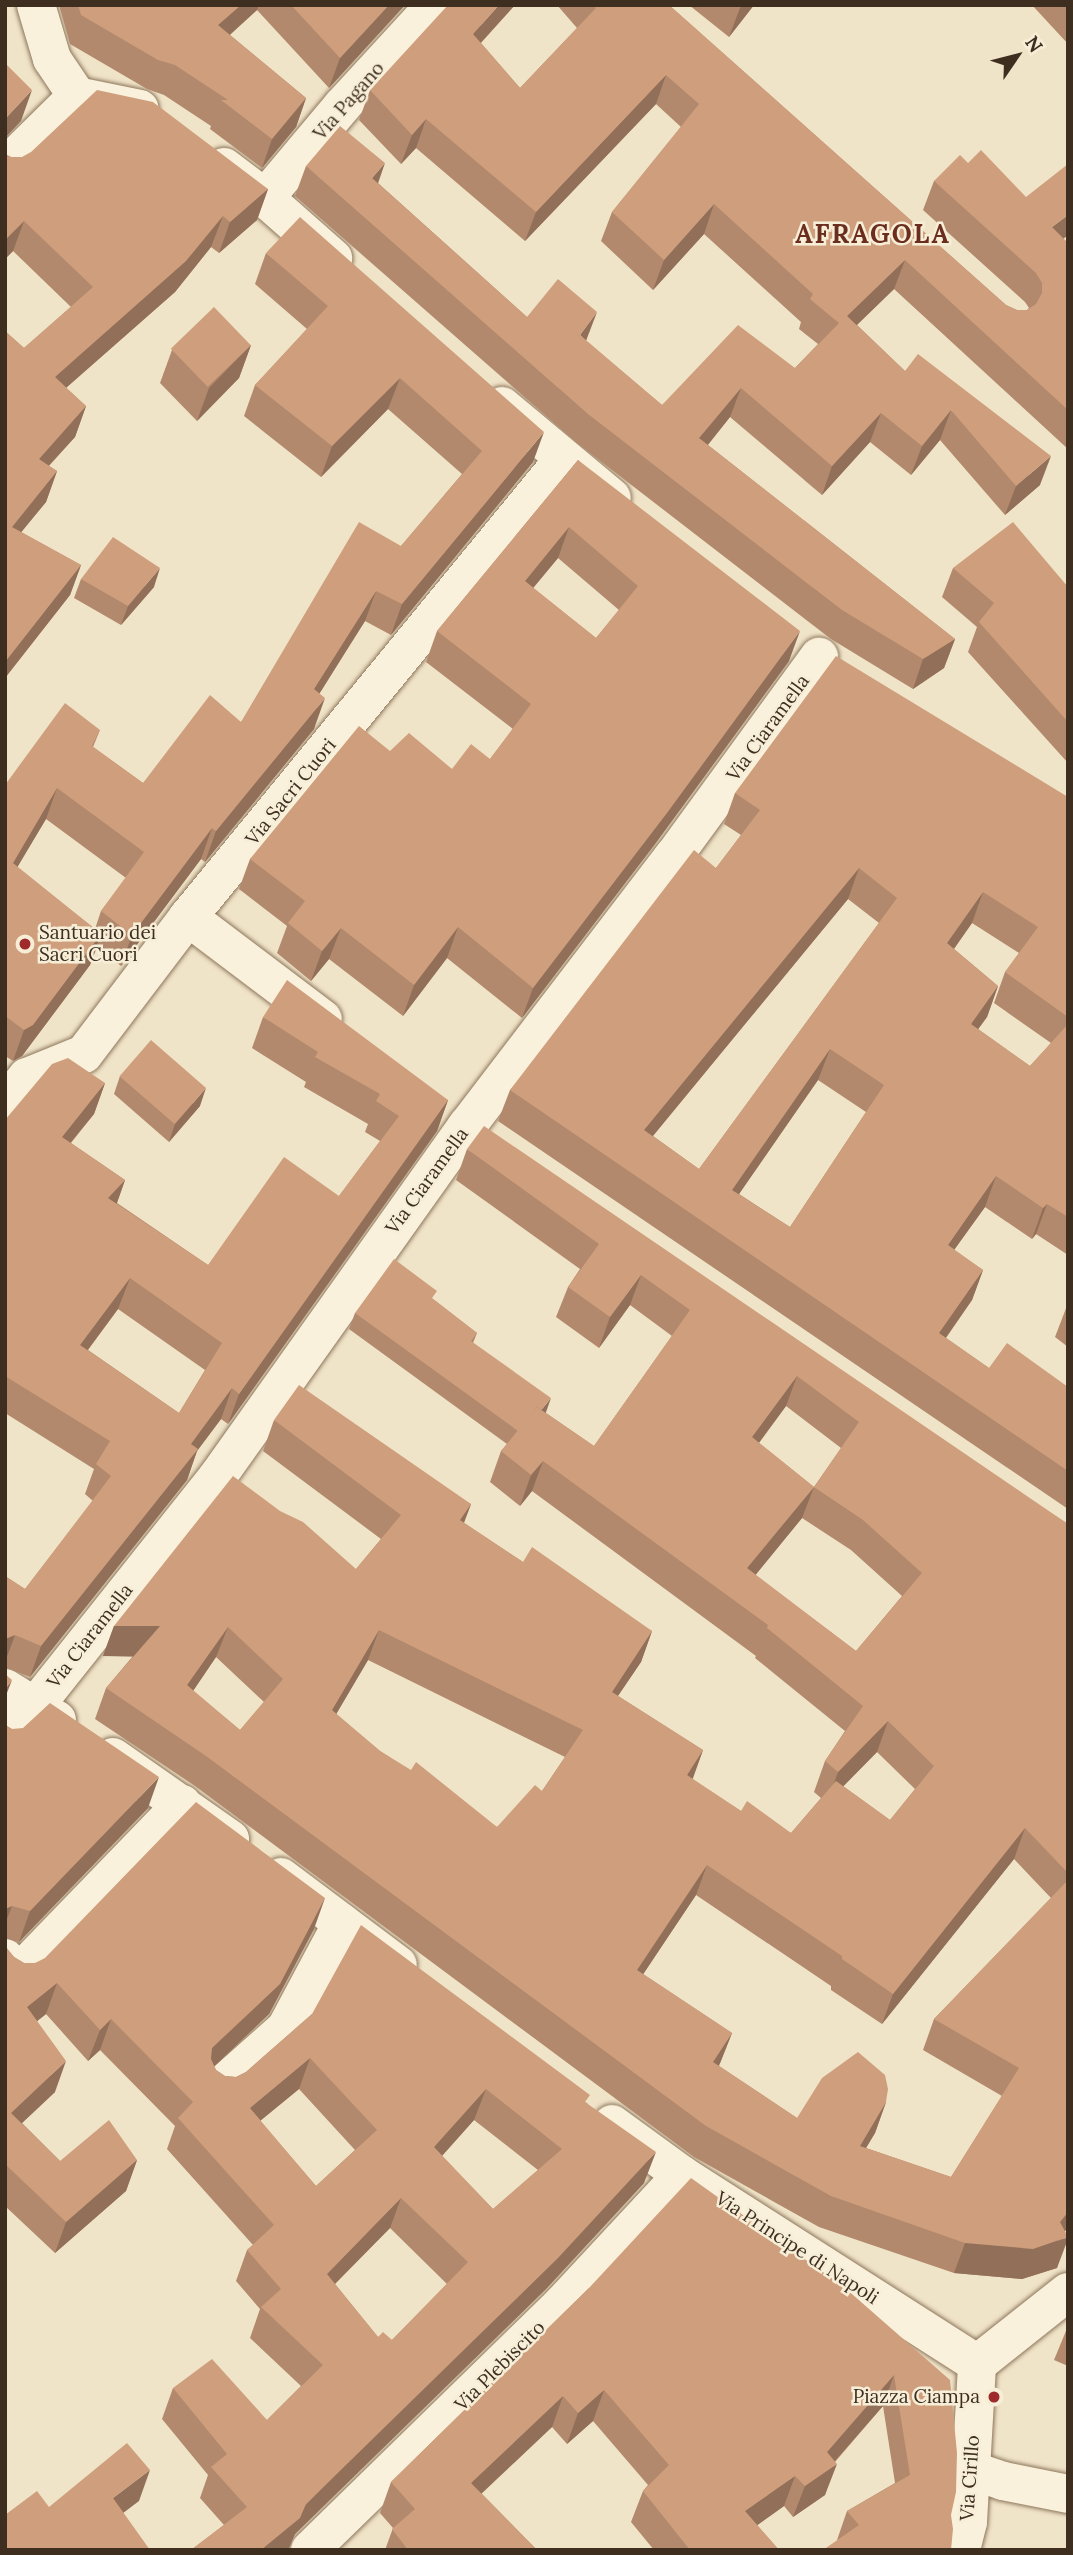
<!DOCTYPE html>
<style>
body{margin:0}
#map{position:relative;width:1073px;height:2555px;overflow:hidden;background:#f0e4c8;font-family:Lora,serif}
div>[style]{position:absolute}
[style*='--x']{left:calc(var(--x)*1px);top:calc(var(--y)*1px);width:calc(var(--w)*1px);rotate:calc(var(--a)*1deg)}
.roads{filter:drop-shadow(0 0 2px #8d765c) drop-shadow(0 0 2px #8d765c)}
.minor>*{height:38px;margin:-19px;padding:0 19px;transform-origin:19px;border-radius:19px;background:#faf1dc}
.wall>*{inset:0;background:#b2896c}
.shaded-wall>*{inset:0;background:#916f58}
.building>*{inset:0;background:#cf9f7d;transform-origin:0 0}
.dots>*{width:19px;height:19px;translate:-50% -50%;box-sizing:border-box;border:4px solid #f7eed8;border-radius:50%}
span{translate:-50% -50%;white-space:nowrap;text-align:center;line-height:1.15;-webkit-text-stroke:5px #f7eed8;paint-order:stroke}
.street-label{font-size:19px;color:#3d2e20}
.poi-label{font-size:19px;color:#3d2e20}
.left{translate:0 -50%;text-align:left}
.right{translate:-100% -50%;text-align:right}
.district-label{font-size:26px;color:#6b2e1e;font-weight:700;letter-spacing:2px}
.frame{position:absolute;inset:0;border:7px solid #3d2e20;pointer-events:none}
.north{position:absolute;left:982px;top:21px;width:70px;height:70px;-webkit-text-stroke:5px #f7eed8;paint-order:stroke;rotate:55deg;font-size:19px;font-weight:700;line-height:28px;text-align:center;color:#3d2e20}
.north::after{content:'';display:block;margin:auto;width:24px;height:32px;background:#3d2e20;clip-path:polygon(50% 0,100% 100%,50% 72%,0 100%)}
</style>
<div id="map">
<div class="roads">
<div class="minor">
<i style="--x:36;--y:5;--w:56;--a:73.5"></i>
<i style="--x:52;--y:59;--w:45;--a:56"></i>
<i style="--x:77;--y:96;--w:64;--a:11.7"></i>
<i style="--x:5;--y:167;--w:101;--a:-44.6"></i>
<i style="--x:224;--y:167;--w:51;--a:37.1"></i>
<i style="--x:265;--y:198;--w:91;--a:41.4"></i>
<i style="--x:265;--y:198;--w:121;--a:-50"></i>
<i style="--x:343;--y:105;--w:136;--a:-47.4"></i>
<i style="--x:502;--y:406;--w:143;--a:39.9"></i>
<i style="--x:188;--y:917;--w:169;--a:37.1"></i>
<i style="--x:5;--y:1104;--w:35;--a:-51"></i>
<i style="--x:27;--y:1077;--w:61;--a:-22"></i>
<i style="--x:84;--y:1054;--w:172;--a:-52.8"></i>
<i style="--x:188;--y:917;--w:591;--a:-50.63"></i>
<i style="--x:5;--y:1688;--w:61;--a:31.6"></i>
<i style="--x:5;--y:1738;--w:45;--a:-46.8"></i>
<i style="--x:36;--y:1705;--w:293;--a:-51.5"></i>
<i style="--x:218;--y:1476;--w:430;--a:-54.6"></i>
<i style="--x:467;--y:1126;--w:339;--a:-52.6"></i>
<i style="--x:673;--y:857;--w:248;--a:-53.9"></i>
<i style="--x:113;--y:1757;--w:143;--a:35"></i>
<i style="--x:281;--y:1877;--w:146;--a:36.9"></i>
<i style="--x:5;--y:1958;--w:21;--a:47"></i>
<i style="--x:19;--y:1973;--w:235;--a:-46"></i>
<i style="--x:221;--y:2086;--w:87;--a:-41.7"></i>
<i style="--x:286;--y:2028;--w:119;--a:-61.9"></i>
<i style="--x:612;--y:2124;--w:87;--a:36.1"></i>
<i style="--x:682;--y:2175;--w:350;--a:32.6"></i>
<i style="--x:977;--y:2364;--w:116;--a:-38.4"></i>
<i style="--x:971;--y:2470;--w:34;--a:19"></i>
<i style="--x:1003;--y:2481;--w:66;--a:11.3"></i>
<i style="--x:310;--y:2550;--w:352;--a:-44.3"></i>
<i style="--x:562;--y:2304;--w:176;--a:-47.1"></i>
<i style="--x:961;--y:2550;--w:29;--a:-76"></i>
<i style="--x:968;--y:2522;--w:158;--a:-86.7"></i>
</div>
</div>
<div class="wall">
<i style="clip-path:polygon(59px 5px,405px 5px,329px 88px,257px 10px,230px 35px,306px 98px,296px 127px,262px 168px,210px 129px,211px 126px,164px 95px,147px 89px,70px 44px)"></i>
<i style="clip-path:polygon(515px 5px,481px 43px,520px 88px,577px 28px,557px 5px,669px 5px,1006px 305px,1017px 310px,1027px 310px,1029px 308px,1025px 302px,923px 210px,934px 181px,968px 163px,1068px 243px,1068px 449px,894px 289px,857px 325px,905px 371px,1040px 485px,1005px 515px,940px 440px,911px 475px,870px 442px,822px 495px,730px 417px,708px 445px,955px 639px,944px 668px,913px 689px,831px 639px,577px 443px,295px 196px,306px 166px,378px 183px,527px 317px,586px 341px,662px 405px,795px 368px,818px 344px,799px 329px,801px 322px,704px 234px,653px 290px,601px 241px,612px 212px,681px 127px,656px 104px,525px 241px,416px 148px,401px 164px,359px 120px,370px 90px)"></i>
<i style="clip-path:polygon(689px 5px,754px 5px,729px 37px)"></i>
<i style="clip-path:polygon(1032px 5px,1068px 5px,1068px 44px)"></i>
<i style="clip-path:polygon(5px 154px,11px 157px,268px 189px,257px 220px,219px 253px,211px 247px,175px 292px,66px 388px,86px 406px,75px 437px,49px 466px,57px 471px,46px 502px,21px 532px,81px 565px,70px 595px,5px 678px,5px 331px,24px 348px,71px 307px,13px 251px,5px 259px)"></i>
<i style="clip-path:polygon(evenodd,266px 253px,533px 462px,391px 635px,365px 621px,319px 693px,314px 729px,205px 862px,201px 859px,121px 966px,97px 947px,90px 965px,22px 1056px,13px 1061px,5px 1056px,5px 785px,100px 730px,93px 747px,143px 783px,241px 722px,401px 546px,462px 474px,388px 409px,321px 477px,244px 416px,255px 385px,307px 329px,255px 284px,266px 253px,46px 819px,126px 878px,101px 911px,95px 929px,17px 867px,46px 819px)"></i>
<i style="clip-path:polygon(251px 345px,239px 378px,197px 421px,160px 383px,172px 350px)"></i>
<i style="clip-path:polygon(evenodd,578px 460px,789px 661px,655px 844px,522px 1018px,447px 958px,403px 1016px,329px 959px,311px 981px,277px 953px,287px 926px,239px 889px,250px 859px,390px 751px,452px 769px,490px 759px,513px 729px,426px 662px,437px 631px,578px 460px,558px 558px,619px 610px,596px 638px,533px 588px,558px 558px)"></i>
<i style="clip-path:polygon(953px 568px,1068px 587px,1068px 763px,968px 652px,977px 627px,942px 597px)"></i>
<i style="clip-path:polygon(81px 579px,154px 587px,121px 625px,74px 598px)"></i>
<i style="clip-path:polygon(evenodd,735px 793px,1068px 797px,1068px 1255px,1036px 1234px,1032px 1239px,985px 1207px,954px 1250px,983px 1270px,972px 1300px,946px 1338px,989px 1368px,1068px 1387px,1068px 1509px,498px 1121px,510px 1090px,716px 868px,741px 835px,724px 824px,735px 793px,848px 899px,879px 923px,699px 1169px,653px 1136px,848px 899px,735px 793px,972px 923px,1019px 953px,1005px 972px,994px 1003px,1051px 1043px,1030px 1066px,978px 1029px,987px 1017px,998px 986px,954px 949px,972px 923px,735px 793px,818px 1080px,866px 1112px,790px 1227px,739px 1194px,818px 1080px)"></i>
<i style="clip-path:polygon(evenodd,263px 1017px,448px 1100px,437px 1131px,228px 1424px,221px 1419px,197px 1451px,187px 1480px,30px 1677px,5px 1667px,5px 1576px,25px 1589px,93px 1501px,85px 1494px,94px 1469px,5px 1413px,5px 1120px,105px 1083px,94px 1114px,71px 1143px,125px 1180px,117px 1203px,208px 1265px,339px 1196px,380px 1141px,365px 1132px,368px 1124px,304px 1087px,306px 1082px,252px 1048px,263px 1017px,118px 1309px,205px 1370px,179px 1413px,88px 1350px,118px 1309px)"></i>
<i style="clip-path:polygon(120px 1076px,200px 1106px,169px 1142px,114px 1094px)"></i>
<i style="clip-path:polygon(evenodd,467px 1149px,1068px 1524px,1068px 2227px,1065px 2231px,1057px 2268px,1022px 2279px,954px 2273px,819px 2227px,694px 2157px,195px 1786px,95px 1719px,106px 1688px,133px 1656px,103px 1656px,114px 1626px,356px 1569px,381px 1539px,263px 1451px,274px 1420px,471px 1504px,464px 1523px,523px 1562px,652px 1631px,641px 1662px,618px 1696px,703px 1750px,692px 1779px,741px 1811px,791px 1833px,821px 1798px,814px 1792px,825px 1761px,845px 1731px,755px 1658px,756px 1656px,532px 1491px,520px 1506px,490px 1482px,501px 1451px,507px 1444px,349px 1329px,355px 1313px,434px 1300px,477px 1333px,473px 1343px,546px 1413px,594px 1446px,672px 1336px,630px 1305px,599px 1348px,556px 1317px,568px 1287px,580px 1269px,456px 1180px,467px 1149px,786px 1406px,841px 1448px,814px 1487px,759px 1443px,786px 1406px,467px 1149px,802px 1518px,851px 1550px,902px 1596px,856px 1651px,755px 1575px,802px 1518px,467px 1149px,216px 1657px,264px 1702px,240px 1730px,193px 1691px,216px 1657px,467px 1149px,368px 1660px,565px 1757px,542px 1791px,497px 1827px,380px 1751px,336px 1714px,368px 1660px,467px 1149px,877px 1752px,915px 1789px,890px 1820px,843px 1786px,877px 1752px,467px 1149px,1014px 1859px,1051px 1898px,934px 2019px,923px 2050px,1002px 2096px,951px 2177px,866px 2148px,875px 2133px,886px 2102px,797px 2118px,719px 2066px,732px 2033px,643px 1974px,696px 1895px,831px 1986px,831px 1990px,882px 2024px,1014px 1859px)"></i>
<i style="clip-path:polygon(1068px 1303px,1068px 1347px,1055px 1337px)"></i>
<i style="clip-path:polygon(5px 1725px,148px 1808px,19px 1942px,5px 1938px)"></i>
<i style="clip-path:polygon(evenodd,314px 1929px,269px 2014px,214px 2066px,216px 2070px,225px 2076px,236px 2077px,246px 2072px,312px 2014px,587px 2103px,644px 2183px,546px 2289px,295px 2534px,289px 2548px,287px 2550px,191px 2550px,224px 2525px,200px 2498px,208px 2475px,162px 2419px,173px 2388px,267px 2420px,301px 2386px,250px 2338px,260px 2309px,236px 2281px,247px 2250px,253px 2245px,167px 2149px,175px 2126px,100px 2050px,88px 2061px,46px 2014px,37px 2021px,55px 2092px,22px 2123px,60px 2161px,137px 2160px,126px 2191px,55px 2253px,5px 2206px,5px 1946px,14px 1957px,24px 1963px,35px 1963px,314px 1929px,299px 2089px,355px 2150px,316px 2186px,260px 2121px,299px 2089px,314px 1929px,474px 2120px,538px 2170px,493px 2209px,442px 2156px,474px 2120px,314px 1929px,390px 2228px,447px 2284px,392px 2340px,378px 2337px,335px 2284px,390px 2228px)"></i>
<i style="clip-path:polygon(589px 2288px,950px 2380px,951px 2515px,837px 2540px,847px 2511px,895px 2483px,883px 2406px,835px 2462px,825px 2495px,793px 2517px,784px 2506px,757px 2525px,779px 2550px,654px 2550px,631px 2522px,643px 2491px,648px 2485px,593px 2421px,567px 2444px,552px 2427px,481px 2493px,537px 2550px,385px 2550px,393px 2528px,380px 2513px,391px 2482px)"></i>
<i style="clip-path:polygon(1068px 2326px,1068px 2366px,1054px 2360px)"></i>
</div>
<div class="shaded-wall">
<i style="clip-path:polygon(241px 5px,259px 5px,257px 10px,207px 55px,218px 25px)"></i>
<i style="clip-path:polygon(389px 5px,405px 5px,329px 88px,340px 58px)"></i>
<i style="clip-path:polygon(499px 5px,515px 5px,462px 63px,473px 34px)"></i>
<i style="clip-path:polygon(742px 5px,754px 5px,729px 37px,740px 8px)"></i>
<i style="clip-path:polygon(666px 75px,656px 104px,525px 241px,536px 212px)"></i>
<i style="clip-path:polygon(32px 90px,21px 121px,5px 138px,5px 119px)"></i>
<i style="clip-path:polygon(306px 98px,296px 127px,262px 168px,272px 139px)"></i>
<i style="clip-path:polygon(426px 119px,416px 148px,401px 164px,412px 135px)"></i>
<i style="clip-path:polygon(385px 163px,375px 192px,372px 178px)"></i>
<i style="clip-path:polygon(268px 189px,257px 220px,219px 253px,230px 222px)"></i>
<i style="clip-path:polygon(714px 204px,704px 234px,653px 290px,664px 260px)"></i>
<i style="clip-path:polygon(1068px 215px,1068px 235px,1042px 257px,1052px 227px)"></i>
<i style="clip-path:polygon(223px 216px,211px 247px,175px 292px,43px 408px,55px 377px)"></i>
<i style="clip-path:polygon(24px 221px,13px 251px,5px 259px,5px 240px)"></i>
<i style="clip-path:polygon(905px 260px,894px 289px,836px 345px,847px 316px)"></i>
<i style="clip-path:polygon(597px 312px,586px 341px,580px 335px)"></i>
<i style="clip-path:polygon(251px 345px,239px 378px,197px 421px,209px 388px)"></i>
<i style="clip-path:polygon(400px 378px,388px 409px,321px 477px,332px 446px)"></i>
<i style="clip-path:polygon(741px 388px,730px 417px,689px 468px,699px 438px)"></i>
<i style="clip-path:polygon(86px 406px,75px 437px,27px 489px,39px 459px)"></i>
<i style="clip-path:polygon(951px 410px,940px 440px,911px 475px,922px 446px)"></i>
<i style="clip-path:polygon(881px 413px,870px 442px,822px 495px,832px 466px)"></i>
<i style="clip-path:polygon(544px 432px,533px 462px,391px 635px,402px 604px)"></i>
<i style="clip-path:polygon(1051px 456px,1040px 485px,1005px 515px,1016px 486px)"></i>
<i style="clip-path:polygon(57px 471px,46px 502px,5px 552px,12px 527px)"></i>
<i style="clip-path:polygon(569px 527px,558px 558px,514px 611px,525px 581px)"></i>
<i style="clip-path:polygon(81px 565px,70px 595px,5px 678px,5px 662px)"></i>
<i style="clip-path:polygon(160px 568px,154px 587px,121px 625px,128px 606px)"></i>
<i style="clip-path:polygon(376px 591px,365px 621px,303px 720px,314px 689px)"></i>
<i style="clip-path:polygon(800px 631px,789px 661px,655px 844px,522px 1018px,533px 988px)"></i>
<i style="clip-path:polygon(955px 639px,944px 668px,913px 689px,923px 659px)"></i>
<i style="clip-path:polygon(325px 698px,314px 729px,205px 862px,216px 831px)"></i>
<i style="clip-path:polygon(57px 788px,46px 819px,5px 888px,13px 863px)"></i>
<i style="clip-path:polygon(212px 828px,201px 859px,121px 966px,132px 935px)"></i>
<i style="clip-path:polygon(859px 868px,848px 899px,633px 1160px,644px 1130px)"></i>
<i style="clip-path:polygon(983px 892px,972px 923px,936px 974px,947px 943px)"></i>
<i style="clip-path:polygon(458px 927px,447px 958px,403px 1016px,414px 985px)"></i>
<i style="clip-path:polygon(341px 928px,329px 959px,311px 981px,322px 951px)"></i>
<i style="clip-path:polygon(101px 934px,90px 965px,22px 1056px,13px 1061px,24px 1030px)"></i>
<i style="clip-path:polygon(998px 986px,987px 1017px,960px 1054px,971px 1024px)"></i>
<i style="clip-path:polygon(830px 1049px,818px 1080px,721px 1220px,732px 1190px)"></i>
<i style="clip-path:polygon(105px 1083px,94px 1114px,50px 1167px,62px 1137px)"></i>
<i style="clip-path:polygon(206px 1088px,200px 1106px,169px 1142px,175px 1124px)"></i>
<i style="clip-path:polygon(448px 1100px,437px 1131px,228px 1424px,239px 1394px)"></i>
<i style="clip-path:polygon(996px 1176px,985px 1207px,936px 1275px,948px 1245px)"></i>
<i style="clip-path:polygon(125px 1180px,114px 1211px,108px 1198px)"></i>
<i style="clip-path:polygon(1047px 1204px,1036px 1234px,1032px 1239px,1043px 1208px)"></i>
<i style="clip-path:polygon(983px 1270px,972px 1300px,928px 1363px,939px 1333px)"></i>
<i style="clip-path:polygon(641px 1275px,630px 1305px,599px 1348px,610px 1317px)"></i>
<i style="clip-path:polygon(130px 1278px,118px 1309px,69px 1375px,80px 1345px)"></i>
<i style="clip-path:polygon(797px 1376px,786px 1406px,741px 1467px,752px 1437px)"></i>
<i style="clip-path:polygon(232px 1388px,221px 1419px,197px 1451px,187px 1480px,30px 1677px,41px 1646px)"></i>
<i style="clip-path:polygon(551px 1398px,545px 1415px,522px 1434px)"></i>
<i style="clip-path:polygon(543px 1461px,532px 1491px,520px 1506px,531px 1475px)"></i>
<i style="clip-path:polygon(814px 1487px,802px 1518px,736px 1599px,747px 1568px)"></i>
<i style="clip-path:polygon(471px 1504px,459px 1535px,460px 1520px)"></i>
<i style="clip-path:polygon(114px 1626px,160px 1626px,148px 1657px,103px 1656px)"></i>
<i style="clip-path:polygon(228px 1627px,216px 1657px,176px 1716px,187px 1685px)"></i>
<i style="clip-path:polygon(379px 1630px,368px 1660px,321px 1740px,332px 1710px)"></i>
<i style="clip-path:polygon(652px 1631px,641px 1662px,600px 1722px,612px 1692px)"></i>
<i style="clip-path:polygon(15px 1635px,5px 1662px,5px 1639px)"></i>
<i style="clip-path:polygon(12px 1680px,5px 1698px,5px 1689px)"></i>
<i style="clip-path:polygon(888px 1721px,877px 1752px,827px 1803px,838px 1772px)"></i>
<i style="clip-path:polygon(703px 1750px,692px 1781px,687px 1775px)"></i>
<i style="clip-path:polygon(159px 1777px,148px 1808px,19px 1942px,30px 1911px)"></i>
<i style="clip-path:polygon(1025px 1828px,1014px 1859px,882px 2024px,893px 1994px)"></i>
<i style="clip-path:polygon(707px 1865px,696px 1895px,626px 2000px,637px 1970px)"></i>
<i style="clip-path:polygon(325px 1898px,314px 1929px,269px 2014px,201px 2079px,212px 2048px)"></i>
<i style="clip-path:polygon(12px 1906px,5px 1924px,5px 1909px)"></i>
<i style="clip-path:polygon(57px 1983px,46px 2014px,16px 2038px,27px 2007px)"></i>
<i style="clip-path:polygon(111px 2019px,100px 2050px,88px 2061px,100px 2030px)"></i>
<i style="clip-path:polygon(732px 2033px,720px 2063px,702px 2093px,713px 2062px)"></i>
<i style="clip-path:polygon(310px 2058px,299px 2089px,238px 2139px,250px 2108px)"></i>
<i style="clip-path:polygon(66px 2061px,55px 2092px,5px 2139px,11px 2113px)"></i>
<i style="clip-path:polygon(486px 2089px,474px 2120px,423px 2177px,434px 2147px)"></i>
<i style="clip-path:polygon(886px 2102px,875px 2133px,849px 2176px,860px 2146px)"></i>
<i style="clip-path:polygon(656px 2152px,644px 2183px,546px 2289px,295px 2534px,289px 2548px,287px 2550px,261px 2550px)"></i>
<i style="clip-path:polygon(137px 2160px,126px 2191px,55px 2253px,66px 2222px)"></i>
<i style="clip-path:polygon(401px 2198px,390px 2228px,315px 2304px,327px 2274px)"></i>
<i style="clip-path:polygon(1068px 2212px,1068px 2227px,1058px 2241px,1068px 2237px,1068px 2239px,1057px 2268px,1022px 2279px,954px 2273px,965px 2243px,1060px 2222px)"></i>
<i style="clip-path:polygon(894px 2375px,883px 2406px,826px 2471px,837px 2464px,825px 2495px,793px 2517px,805px 2486px,827px 2452px)"></i>
<i style="clip-path:polygon(604px 2390px,593px 2421px,567px 2444px,578px 2413px)"></i>
<i style="clip-path:polygon(563px 2396px,552px 2427px,460px 2514px,471px 2483px)"></i>
<i style="clip-path:polygon(150px 2470px,139px 2501px,102px 2529px,113px 2498px)"></i>
<i style="clip-path:polygon(795px 2476px,784px 2506px,734px 2542px,745px 2511px)"></i>
</div>
<div class="building">
<i style="clip-path:polygon(78px 5px,241px 5px,218px 25px,306px 98px,272px 139px,221px 100px,228px 100px,175px 65px,158px 60px,81px 15px)"></i>
<i style="clip-path:polygon(291px 5px,389px 5px,340px 58px)"></i>
<i style="clip-path:polygon(448px 5px,499px 5px,473px 34px,520px 88px,596px 8px,593px 5px,669px 5px,1006px 305px,1017px 310px,1027px 310px,1036px 304px,1042px 293px,1042px 283px,1036px 273px,934px 181px,960px 155px,968px 163px,981px 150px,1026px 197px,1068px 164px,1068px 215px,1052px 227px,1068px 243px,1068px 410px,905px 260px,847px 316px,905px 371px,918px 354px,1051px 456px,1016px 486px,951px 410px,922px 446px,881px 413px,832px 466px,741px 388px,699px 438px,955px 639px,923px 659px,842px 610px,588px 414px,306px 166px,340px 126px,385px 163px,372px 178px,527px 317px,558px 279px,597px 312px,580px 335px,662px 405px,738px 325px,795px 368px,843px 319px,839px 323px,810px 299px,813px 294px,714px 204px,664px 260px,612px 212px,699px 104px,666px 75px,536px 212px,426px 119px,412px 135px,370px 90px)"></i>
<i style="clip-path:polygon(7px 65px,32px 90px,5px 119px,5px 66px)"></i>
<i style="clip-path:polygon(97px 90px,153px 102px,268px 189px,230px 222px,223px 216px,186px 261px,55px 377px,86px 406px,39px 459px,57px 471px,12px 527px,81px 565px,5px 662px,5px 448px,7px 446px,5px 444px,5px 331px,24px 348px,93px 287px,24px 221px,5px 240px,5px 154px,11px 157px,22px 157px,31px 152px)"></i>
<i style="clip-path:polygon(300px 217px,544px 432px,402px 604px,376px 591px,314px 689px,325px 698px,216px 831px,212px 828px,132px 935px,101px 911px,144px 852px,57px 788px,13px 863px,101px 934px,33px 1025px,24px 1030px,5px 1016px,5px 785px,65px 703px,100px 730px,92px 746px,143px 783px,210px 695px,241px 722px,359px 522px,401px 546px,482px 451px,400px 378px,332px 446px,255px 385px,328px 306px,266px 253px)"></i>
<i style="left:214px;top:307px;width:53px;height:60px;rotate:46deg"></i>
<i style="clip-path:polygon(evenodd,578px 460px,800px 631px,667px 813px,533px 988px,458px 927px,414px 985px,341px 928px,322px 951px,288px 923px,305px 901px,250px 859px,359px 726px,390px 751px,409px 733px,452px 769px,471px 744px,490px 759px,531px 704px,437px 631px,578px 460px,569px 527px,638px 586px,596px 638px,525px 581px,569px 527px)"></i>
<i style="clip-path:polygon(1013px 522px,1068px 587px,1068px 722px,979px 622px,994px 603px,953px 568px)"></i>
<i style="clip-path:polygon(113px 537px,160px 568px,128px 606px,81px 579px)"></i>
<i style="clip-path:polygon(evenodd,836px 656px,1068px 797px,1068px 1017px,1005px 972px,1038px 927px,983px 892px,947px 943px,998px 986px,971px 1024px,1030px 1066px,1068px 1024px,1068px 1217px,1047px 1204px,1043px 1208px,996px 1176px,948px 1245px,983px 1270px,939px 1333px,989px 1368px,1007px 1343px,1068px 1387px,1068px 1471px,510px 1090px,694px 850px,716px 868px,760px 810px,735px 793px,836px 656px,859px 868px,897px 898px,699px 1169px,644px 1130px,859px 868px,836px 656px,830px 1049px,884px 1085px,790px 1227px,732px 1190px,830px 1049px)"></i>
<i style="clip-path:polygon(evenodd,287px 980px,448px 1100px,239px 1394px,232px 1388px,191px 1444px,198px 1449px,41px 1646px,15px 1635px,5px 1639px,5px 1576px,25px 1589px,111px 1476px,96px 1464px,110px 1441px,5px 1376px,5px 1120px,52px 1064px,68px 1058px,105px 1083px,62px 1137px,125px 1180px,108px 1198px,208px 1265px,284px 1157px,339px 1196px,399px 1116px,376px 1101px,380px 1094px,315px 1057px,318px 1052px,263px 1017px,287px 980px,130px 1278px,222px 1343px,179px 1413px,80px 1345px,130px 1278px)"></i>
<i style="left:151px;top:1040px;width:73px;height:48px;rotate:41deg"></i>
<i style="clip-path:polygon(evenodd,484px 1126px,1068px 1524px,1068px 1873px,1025px 1828px,893px 1994px,842px 1959px,842px 1956px,707px 1865px,637px 1970px,732px 2033px,713px 2062px,797px 2118px,822px 2078px,858px 2052px,885px 2075px,888px 2089px,886px 2102px,860px 2146px,951px 2177px,1019px 2068px,934px 2019px,1068px 1880px,1068px 2212px,1060px 2222px,1068px 2237px,1033px 2249px,965px 2243px,831px 2196px,706px 2126px,206px 1756px,106px 1688px,160px 1626px,114px 1626px,233px 1476px,280px 1511px,303px 1522px,356px 1569px,401px 1515px,274px 1420px,299px 1385px,471px 1504px,460px 1520px,523px 1562px,532px 1547px,652px 1631px,612px 1692px,703px 1750px,687px 1775px,741px 1811px,747px 1801px,791px 1833px,836px 1781px,890px 1820px,934px 1766px,888px 1721px,838px 1772px,825px 1761px,863px 1706px,767px 1628px,768px 1625px,543px 1461px,531px 1475px,501px 1451px,537px 1407px,594px 1446px,690px 1310px,641px 1275px,610px 1317px,568px 1287px,599px 1244px,467px 1149px,484px 1126px,797px 1376px,859px 1422px,814px 1487px,752px 1437px,797px 1376px,484px 1126px,814px 1487px,863px 1520px,922px 1573px,856px 1651px,747px 1568px,814px 1487px,484px 1126px,228px 1627px,283px 1679px,240px 1730px,187px 1685px,228px 1627px,484px 1126px,379px 1630px,583px 1730px,542px 1791px,535px 1785px,497px 1827px,416px 1762px,411px 1770px,380px 1751px,332px 1710px,379px 1630px)"></i>
<i style="clip-path:polygon(394px 1259px,437px 1291px,432px 1298px,477px 1333px,471px 1341px,551px 1398px,541px 1410px,537px 1407px,518px 1431px,355px 1313px)"></i>
<i style="clip-path:polygon(5px 1674px,12px 1680px,5px 1689px)"></i>
<i style="clip-path:polygon(50px 1703px,159px 1777px,30px 1911px,12px 1906px,5px 1909px,5px 1725px,12px 1729px,23px 1728px)"></i>
<i style="clip-path:polygon(evenodd,196px 1802px,325px 1898px,280px 1984px,212px 2048px,211px 2059px,216px 2070px,225px 2076px,236px 2077px,246px 2072px,312px 2014px,361px 1925px,590px 2095px,585px 2102px,656px 2152px,558px 2258px,306px 2504px,300px 2518px,261px 2550px,191px 2550px,247px 2507px,211px 2467px,227px 2454px,173px 2388px,212px 2359px,267px 2420px,323px 2365px,261px 2307px,281px 2289px,247px 2250px,274px 2225px,178px 2118px,193px 2102px,111px 2019px,100px 2030px,57px 1983px,27px 2007px,66px 2061px,11px 2113px,60px 2161px,109px 2120px,137px 2160px,66px 2222px,5px 2164px,5px 1946px,14px 1957px,24px 1963px,35px 1963px,45px 1958px,196px 1802px,310px 2058px,377px 2130px,316px 2186px,250px 2108px,310px 2058px,196px 1802px,486px 2089px,562px 2149px,493px 2209px,434px 2147px,486px 2089px,196px 1802px,401px 2198px,468px 2262px,392px 2340px,383px 2332px,378px 2337px,327px 2274px,401px 2198px)"></i>
<i style="clip-path:polygon(691px 2178px,844px 2287px,950px 2380px,957px 2453px,956px 2492px,951px 2515px,953px 2529px,951px 2550px,823px 2550px,859px 2525px,847px 2511px,910px 2475px,894px 2375px,827px 2452px,837px 2464px,805px 2486px,795px 2476px,745px 2511px,779px 2550px,690px 2550px,643px 2491px,669px 2465px,604px 2390px,578px 2413px,563px 2396px,471px 2483px,537px 2550px,408px 2550px,392px 2529px,415px 2509px,391px 2482px,589px 2288px)"></i>
<i style="clip-path:polygon(127px 2443px,150px 2470px,113px 2498px,150px 2550px,5px 2550px,5px 2515px,37px 2491px,49px 2507px)"></i>
</div>
<div class="dots">
<i style="left:25px;top:944px;background:#9e2a2b"></i>
<i style="left:994px;top:2397px;background:#9e2a2b"></i>
</div>
<div class="street-label">
<span style="left:349px;top:101px;rotate:-49deg">Via Pagano</span>
<span style="left:768px;top:728px;rotate:-54deg">Via Ciaramella</span>
<span style="left:291px;top:792px;rotate:-51deg">Via Sacri Cuori</span>
<span style="left:427px;top:1181px;rotate:-54deg">Via Ciaramella</span>
<span style="left:90px;top:1636px;rotate:-52deg">Via Ciaramella</span>
<span style="left:797px;top:2248px;rotate:33deg">Via Principe di Napoli</span>
<span style="left:500px;top:2366px;rotate:-45deg">Via Plebiscito</span>
<span style="left:970px;top:2478px;rotate:-86deg">Via Cirillo</span>
</div>
<div class="poi-label">
<span class="left" style="left:39px;top:944px">Santuario dei<br>Sacri Cuori</span>
<span class="right" style="left:980px;top:2397px">Piazza Ciampa</span>
</div>
<div class="district-label">
<span style="left:873px;top:234px">AFRAGOLA</span>
</div>
<div class="frame"></div>
<div class="north">N</div>
</div>
